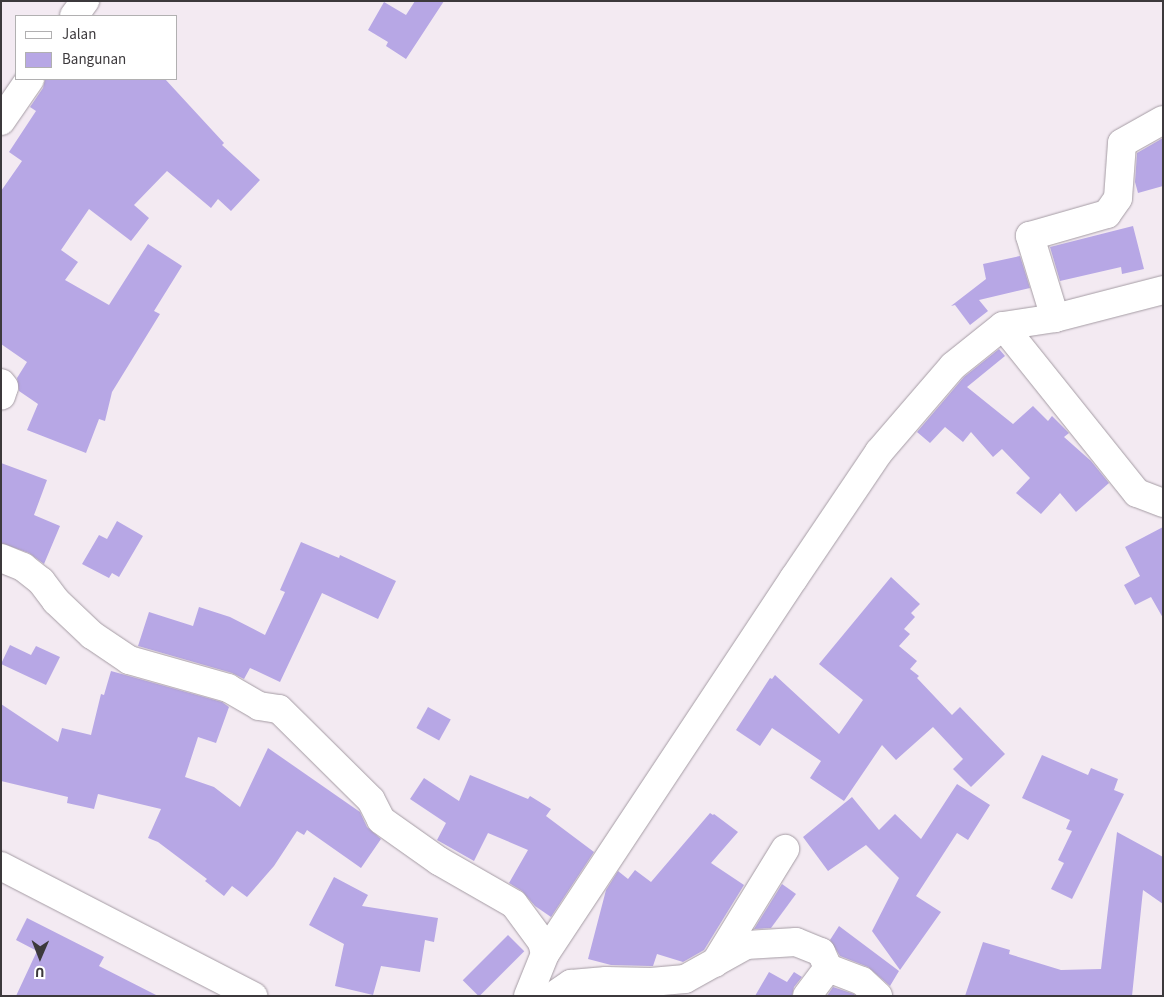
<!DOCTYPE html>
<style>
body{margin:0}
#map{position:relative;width:1164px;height:997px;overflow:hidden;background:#f3eaf2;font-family:"Source Sans 3",sans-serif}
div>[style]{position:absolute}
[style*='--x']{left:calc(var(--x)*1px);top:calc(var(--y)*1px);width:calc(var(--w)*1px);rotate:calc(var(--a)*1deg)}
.building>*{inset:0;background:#b7a7e5;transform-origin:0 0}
.roads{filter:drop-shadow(0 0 1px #a59ca4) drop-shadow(0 0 1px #a59ca4)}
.street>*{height:28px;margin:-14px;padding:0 14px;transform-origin:14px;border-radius:14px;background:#fff}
span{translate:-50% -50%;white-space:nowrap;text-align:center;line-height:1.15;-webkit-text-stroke:4px #fff;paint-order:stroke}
.frame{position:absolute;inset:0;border:2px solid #3c393c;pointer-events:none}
.legend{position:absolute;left:15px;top:15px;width:162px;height:65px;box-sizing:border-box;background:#fff;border:1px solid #b1b0b1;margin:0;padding:6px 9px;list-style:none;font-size:15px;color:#3c393c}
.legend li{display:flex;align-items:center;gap:10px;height:25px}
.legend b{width:25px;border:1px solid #b1b0b1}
.north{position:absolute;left:15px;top:932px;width:50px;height:50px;-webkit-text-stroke:4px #fff;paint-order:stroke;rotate:181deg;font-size:14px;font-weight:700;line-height:20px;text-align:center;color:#3c393c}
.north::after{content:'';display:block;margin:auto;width:18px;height:22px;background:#3c393c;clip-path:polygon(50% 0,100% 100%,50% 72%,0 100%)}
</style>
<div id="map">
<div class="building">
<i style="clip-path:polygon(415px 1px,444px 1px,406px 59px,386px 46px,388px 42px,368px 30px,384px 2px,406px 15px)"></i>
<i style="clip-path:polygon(45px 79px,165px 79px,224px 143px,222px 145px,260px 180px,231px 211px,218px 199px,211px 208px,167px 171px,134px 205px,149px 218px,131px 241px,89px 209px,61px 250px,78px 262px,65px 280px,109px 305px,148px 244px,182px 266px,154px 311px,160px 314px,112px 392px,105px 421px,99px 419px,86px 453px,27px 430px,38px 404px,19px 391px,17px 378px,27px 362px,1px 344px,1px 191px,22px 161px,9px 152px,36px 111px,30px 107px,43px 88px)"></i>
<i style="clip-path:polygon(1163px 138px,1163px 186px,1138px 193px,1135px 182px,1137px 153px)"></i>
<i style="clip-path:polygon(1133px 226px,1144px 269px,1122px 274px,1121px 267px,1060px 281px,1050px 247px)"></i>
<i style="clip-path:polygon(1020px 256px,1030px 288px,979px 300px,988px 311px,970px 325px,955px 305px,951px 306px,986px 279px,983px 264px)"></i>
<i style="clip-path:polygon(999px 349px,1005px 356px,967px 387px,1013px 424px,1033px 406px,1048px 421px,1052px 416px,1069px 433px,1064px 437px,1091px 461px,1109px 483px,1076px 512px,1060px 493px,1041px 514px,1016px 493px,1030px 478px,1002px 449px,993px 457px,971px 432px,963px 442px,945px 427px,930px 443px,917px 432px,964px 377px)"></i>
<i style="clip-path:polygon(1px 463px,47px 480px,34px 515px,60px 526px,44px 564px,29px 553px,1px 543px)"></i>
<i style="clip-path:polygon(117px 521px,143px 536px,119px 577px,112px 573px,109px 578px,82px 564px,99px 535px,107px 539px)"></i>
<i style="clip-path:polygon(1163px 527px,1163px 618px,1151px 597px,1135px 605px,1124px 585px,1140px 576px,1125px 547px)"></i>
<i style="clip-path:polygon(301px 542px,339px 558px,340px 555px,396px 581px,378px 619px,322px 593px,280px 682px,250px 668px,244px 679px,232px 673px,138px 646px,149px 612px,193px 626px,199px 607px,230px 617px,265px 635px,285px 592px,280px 590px)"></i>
<i style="clip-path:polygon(891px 577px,920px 604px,911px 613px,915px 617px,904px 629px,910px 634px,899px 646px,917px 661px,910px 669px,919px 676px,917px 678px,952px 715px,960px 707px,1005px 754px,971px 787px,953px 769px,963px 759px,933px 727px,896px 760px,882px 745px,844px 801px,810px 778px,821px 761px,772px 728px,760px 746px,736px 730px,770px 678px,772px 679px,775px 675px,839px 734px,863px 700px,819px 664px)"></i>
<i style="clip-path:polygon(10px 645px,31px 655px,36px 646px,60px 657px,46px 685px,1px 664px)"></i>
<i style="clip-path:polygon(111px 671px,222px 702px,229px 707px,216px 743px,198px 737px,185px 777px,214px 787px,240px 807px,268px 748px,360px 812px,367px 827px,381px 839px,361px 868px,307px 830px,304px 835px,297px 831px,274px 866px,247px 897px,232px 886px,224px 896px,205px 881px,207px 879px,158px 842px,148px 838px,161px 809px,98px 794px,94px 809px,67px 803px,68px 797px,1px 781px,1px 704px,58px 742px,62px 728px,91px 735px,101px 694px,104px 695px)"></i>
<i style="left:428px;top:707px;width:26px;height:24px;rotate:29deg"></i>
<i style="clip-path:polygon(1042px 755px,1088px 775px,1091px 768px,1118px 779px,1114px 790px,1124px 794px,1072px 899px,1051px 889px,1064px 863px,1058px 860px,1072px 831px,1066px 829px,1070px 820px,1022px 798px)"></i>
<i style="clip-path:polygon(470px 775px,528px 799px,530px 796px,551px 809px,546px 816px,594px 852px,551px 917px,535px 906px,522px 891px,509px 883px,528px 850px,488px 833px,474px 861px,437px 840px,446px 823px,410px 799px,424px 778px,459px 801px)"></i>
<i style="clip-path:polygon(957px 784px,990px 805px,968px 840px,957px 833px,916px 896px,941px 912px,900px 970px,872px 931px,899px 878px,866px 845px,828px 871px,803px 837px,852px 797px,879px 830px,895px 814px,921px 839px)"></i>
<i style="clip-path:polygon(710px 813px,713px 815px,714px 814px,738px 832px,711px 863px,744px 885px,704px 950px,683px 962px,657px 954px,653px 966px,650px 966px,611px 965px,588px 959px,606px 890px,618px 871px,628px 879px,635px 870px,651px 882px)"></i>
<i style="clip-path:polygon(1117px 832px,1163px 857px,1163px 904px,1143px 890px,1132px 996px,965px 996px,983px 942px,1010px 950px,1009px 954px,1061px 970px,1101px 969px)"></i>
<i style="clip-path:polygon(334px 877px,368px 895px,362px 906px,438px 918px,434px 942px,425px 940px,420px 972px,381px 966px,373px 995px,335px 986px,344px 944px,309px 925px)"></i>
<i style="clip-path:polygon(782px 884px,796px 894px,771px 928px,754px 929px)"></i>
<i style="clip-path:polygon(27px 918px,104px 957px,99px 966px,158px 996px,16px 996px,37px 951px,16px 940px)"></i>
<i style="clip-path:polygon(839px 926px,899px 971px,890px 986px,868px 967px,840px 956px,830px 940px)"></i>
<i style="left:508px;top:935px;width:23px;height:64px;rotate:45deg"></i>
<i style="clip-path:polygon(769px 972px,787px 982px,794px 972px,802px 977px,794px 987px,792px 996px,755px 996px)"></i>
<i style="clip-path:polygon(833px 987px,854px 994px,855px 996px,827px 996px)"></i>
</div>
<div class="roads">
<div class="street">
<i style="--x:74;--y:16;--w:19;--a:-54"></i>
<i style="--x:1;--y:121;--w:51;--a:-55.4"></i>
<i style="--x:1055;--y:318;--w:86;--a:-107"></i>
<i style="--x:1030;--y:236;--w:80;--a:-15.9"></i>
<i style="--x:1107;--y:214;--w:19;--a:-55"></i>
<i style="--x:1118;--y:198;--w:55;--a:-85.8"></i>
<i style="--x:1122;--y:143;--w:47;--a:-29.3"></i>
<i style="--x:1003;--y:326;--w:214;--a:51.3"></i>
<i style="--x:1137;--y:493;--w:28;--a:21"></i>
<i style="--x:1;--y:383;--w:5;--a:53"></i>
<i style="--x:4;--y:387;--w:9;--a:108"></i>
<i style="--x:1;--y:558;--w:24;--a:22"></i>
<i style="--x:23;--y:567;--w:23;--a:38"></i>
<i style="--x:41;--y:581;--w:25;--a:53"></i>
<i style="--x:56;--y:601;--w:50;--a:43.4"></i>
<i style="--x:92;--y:635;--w:45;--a:34"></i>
<i style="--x:129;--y:660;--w:103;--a:15.8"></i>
<i style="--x:228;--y:688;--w:36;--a:30"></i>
<i style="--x:259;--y:706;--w:20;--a:9"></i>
<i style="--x:279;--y:709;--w:129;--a:44.7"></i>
<i style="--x:371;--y:800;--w:22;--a:63"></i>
<i style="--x:381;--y:820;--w:71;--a:35.3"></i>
<i style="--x:439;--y:861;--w:86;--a:29.8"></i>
<i style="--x:514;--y:904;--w:47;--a:53.6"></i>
<i style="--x:542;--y:942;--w:12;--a:76"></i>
<i style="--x:1;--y:866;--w:284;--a:27.3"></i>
<i style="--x:715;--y:963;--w:134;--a:-58.4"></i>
<i style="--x:528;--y:996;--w:45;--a:-68"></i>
<i style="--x:545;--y:954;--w:451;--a:-56.5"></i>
<i style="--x:794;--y:578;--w:152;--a:-56"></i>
<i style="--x:879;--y:452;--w:113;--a:-49.3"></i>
<i style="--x:953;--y:366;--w:64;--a:-38.7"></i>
<i style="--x:1003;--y:326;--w:53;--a:-8.7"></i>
<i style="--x:1055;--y:318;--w:112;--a:-14.5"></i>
<i style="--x:553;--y:996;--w:22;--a:-34"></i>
<i style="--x:571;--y:984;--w:35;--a:-5"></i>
<i style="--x:606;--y:981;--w:45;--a:1.3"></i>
<i style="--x:651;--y:982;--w:34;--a:-5"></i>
<i style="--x:685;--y:979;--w:70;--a:-29.1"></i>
<i style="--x:746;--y:945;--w:50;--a:-3.4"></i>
<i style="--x:796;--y:942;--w:27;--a:22"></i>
<i style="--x:821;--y:952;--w:17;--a:66"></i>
<i style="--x:828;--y:968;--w:36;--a:21"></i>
<i style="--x:862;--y:981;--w:22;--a:43"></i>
<i style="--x:807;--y:996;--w:35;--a:-53"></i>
</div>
</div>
<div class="frame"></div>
<ul class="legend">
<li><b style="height:6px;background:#fff"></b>Jalan</li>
<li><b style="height:14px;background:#b7a7e5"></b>Bangunan</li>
</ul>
<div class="north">U</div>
</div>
